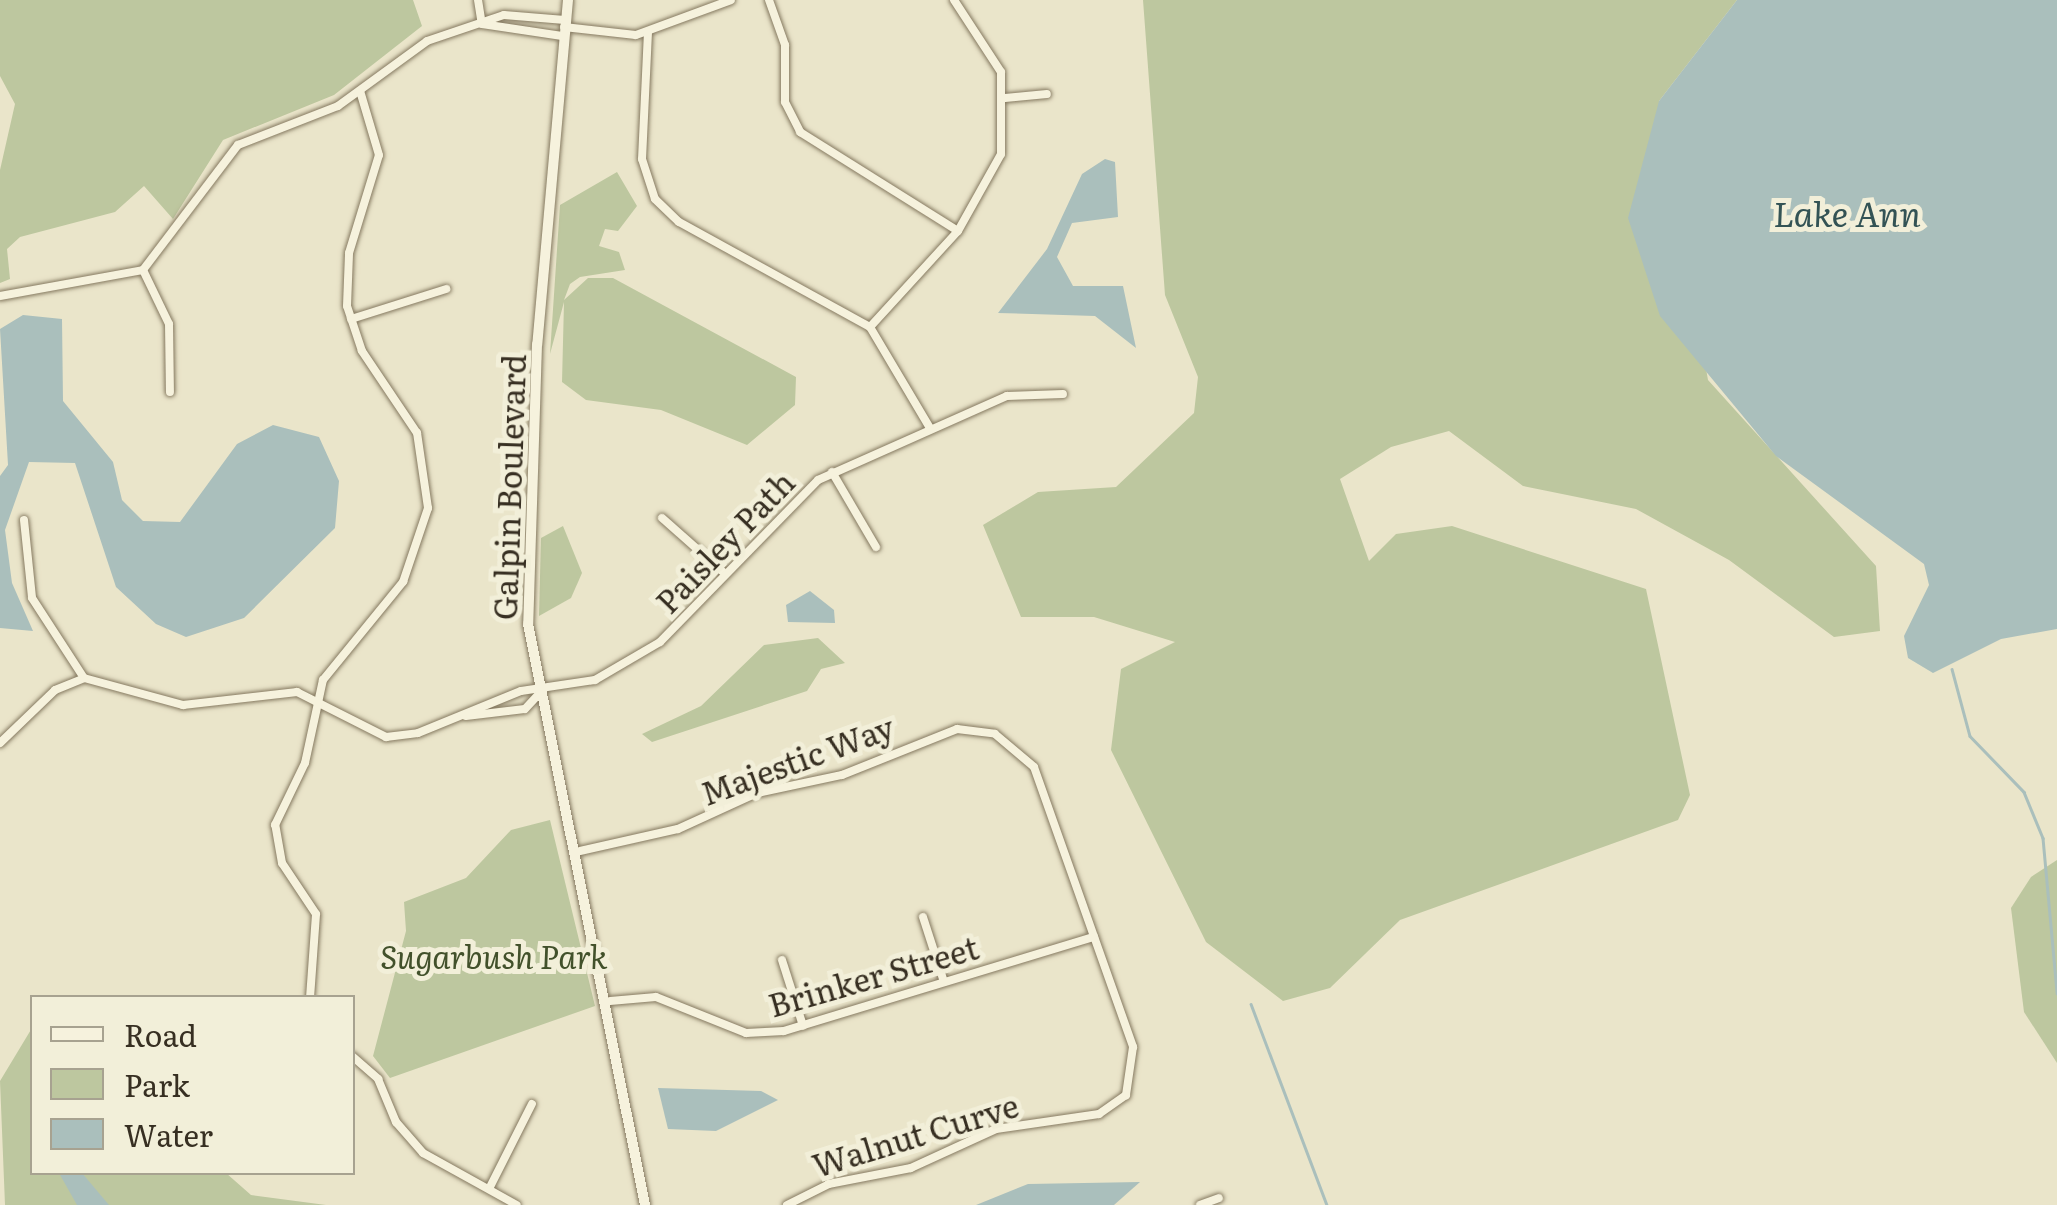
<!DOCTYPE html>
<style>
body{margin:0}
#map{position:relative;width:2057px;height:1205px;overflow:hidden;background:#eae5ca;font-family:Literata,serif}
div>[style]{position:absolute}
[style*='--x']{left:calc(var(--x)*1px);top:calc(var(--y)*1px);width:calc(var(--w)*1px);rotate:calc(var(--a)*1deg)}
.green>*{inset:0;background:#bdc79f}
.water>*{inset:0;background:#aabfbc}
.stream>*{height:2.5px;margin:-1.25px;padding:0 1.25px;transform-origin:1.25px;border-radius:1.25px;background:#aabfbc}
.roads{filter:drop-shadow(0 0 2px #857960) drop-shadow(0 0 2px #857960)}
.minor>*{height:8px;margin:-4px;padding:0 4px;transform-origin:4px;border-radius:4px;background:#f6f2dd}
.tertiary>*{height:10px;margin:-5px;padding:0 5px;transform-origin:5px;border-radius:5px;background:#f6f2dd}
span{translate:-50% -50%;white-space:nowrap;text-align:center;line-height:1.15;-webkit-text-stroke:10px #f2efd9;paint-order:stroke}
.street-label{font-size:32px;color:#372f22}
.park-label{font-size:32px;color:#42512b;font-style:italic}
.water-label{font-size:35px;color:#335355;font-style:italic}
.legend{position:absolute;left:30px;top:995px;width:325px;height:180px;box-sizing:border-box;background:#f2efd9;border:2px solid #a7a290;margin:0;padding:12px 18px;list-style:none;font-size:30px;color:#372f22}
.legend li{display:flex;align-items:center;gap:20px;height:50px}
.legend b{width:50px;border:2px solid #a7a290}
</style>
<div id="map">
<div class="green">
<i style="clip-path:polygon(0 0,413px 0,422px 26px,334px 95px,223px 140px,173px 219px,144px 186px,115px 212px,20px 237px,7px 249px,10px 279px,0 283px,0 170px,15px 104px,0 76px)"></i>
<i style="clip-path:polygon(1143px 0,1737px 0,1659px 101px,1708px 380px,1876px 566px,1880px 631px,1834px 637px,1729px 560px,1636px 509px,1523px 486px,1449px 431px,1391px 447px,1340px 479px,1369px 561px,1396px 534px,1452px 526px,1646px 589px,1690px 795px,1678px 820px,1400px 920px,1330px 988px,1283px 1001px,1206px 942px,1111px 750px,1121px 669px,1175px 642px,1094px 617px,1021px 617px,983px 525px,1038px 492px,1116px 487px,1194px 413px,1198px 377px,1165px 295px)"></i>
<i style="clip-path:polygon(617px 172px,637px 206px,618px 231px,605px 229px,599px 246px,619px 252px,625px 270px,580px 277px,570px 284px,564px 300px,588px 278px,613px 278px,796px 377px,795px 405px,747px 445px,661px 410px,586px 400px,562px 382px,564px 302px,550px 354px,560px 205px)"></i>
<i style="clip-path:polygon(563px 526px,582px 573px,571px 598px,539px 616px,541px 538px)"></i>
<i style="clip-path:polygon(818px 638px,845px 663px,821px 669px,807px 691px,652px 742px,642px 734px,701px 706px,764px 645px)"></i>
<i style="clip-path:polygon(550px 820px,595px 1006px,390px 1078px,373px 1056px,406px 931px,404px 902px,466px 878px,511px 830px)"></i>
<i style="clip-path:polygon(2057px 860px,2057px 1063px,2024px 1012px,2011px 908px,2031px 877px)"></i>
<i style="clip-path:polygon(32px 1028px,32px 1172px,226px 1173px,251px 1195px,326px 1205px,5px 1205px,0 1081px)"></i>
</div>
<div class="water">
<i style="clip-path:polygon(1737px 0,2057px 0,2057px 629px,2001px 639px,1933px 673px,1908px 658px,1904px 636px,1929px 585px,1924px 564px,1776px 456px,1660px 316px,1628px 218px,1659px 101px)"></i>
<i style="clip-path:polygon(1105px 159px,1115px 162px,1118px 217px,1072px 223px,1057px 257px,1073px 286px,1123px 286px,1136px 348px,1095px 316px,998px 313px,1047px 249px,1082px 174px)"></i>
<i style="clip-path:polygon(23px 315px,62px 319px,63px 401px,113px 462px,122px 500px,143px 521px,180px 522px,237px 444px,273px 425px,319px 437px,339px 481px,335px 528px,244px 618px,186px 637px,156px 624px,116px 587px,75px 463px,29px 462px,5px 530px,12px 583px,33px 631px,0 628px,0 476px,8px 465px,0 329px)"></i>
<i style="clip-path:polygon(810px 591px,834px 610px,835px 623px,788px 622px,786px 605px)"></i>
<i style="clip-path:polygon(658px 1088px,761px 1091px,778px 1100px,716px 1131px,668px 1129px)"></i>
<i style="clip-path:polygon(59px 1173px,82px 1173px,109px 1205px,77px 1205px)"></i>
<i style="clip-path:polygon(1140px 1182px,1114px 1205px,976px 1205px,1028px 1184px)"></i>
</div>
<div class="stream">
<i style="--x:1952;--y:669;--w:69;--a:75"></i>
<i style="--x:1970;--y:736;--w:78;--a:46"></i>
<i style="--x:2024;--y:792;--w:50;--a:67.6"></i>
<i style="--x:2043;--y:838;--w:156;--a:84.8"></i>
<i style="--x:1251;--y:1004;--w:215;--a:69.3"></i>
</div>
<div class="roads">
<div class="minor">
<i style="--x:478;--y:0;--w:24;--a:81"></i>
<i style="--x:769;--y:0;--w:48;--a:70.4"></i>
<i style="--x:785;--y:45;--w:57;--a:90"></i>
<i style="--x:785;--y:102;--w:34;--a:63"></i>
<i style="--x:800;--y:132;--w:186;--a:32.1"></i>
<i style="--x:482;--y:24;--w:81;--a:8.5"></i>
<i style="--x:564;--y:27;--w:72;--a:6.3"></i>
<i style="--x:636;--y:35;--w:101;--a:-20.2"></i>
<i style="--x:648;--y:32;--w:127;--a:92.7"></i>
<i style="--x:642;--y:159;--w:42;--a:72"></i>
<i style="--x:655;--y:199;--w:33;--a:44"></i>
<i style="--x:679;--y:222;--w:218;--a:28.8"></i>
<i style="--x:870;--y:327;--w:117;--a:59.3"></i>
<i style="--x:1005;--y:98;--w:42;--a:-5.4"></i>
<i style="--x:143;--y:270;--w:60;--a:64.3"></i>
<i style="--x:169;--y:324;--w:68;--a:89.2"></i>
<i style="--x:0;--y:296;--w:145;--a:-10.3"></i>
<i style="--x:143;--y:270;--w:157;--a:-52.8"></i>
<i style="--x:238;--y:145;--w:107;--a:-21.3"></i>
<i style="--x:338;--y:106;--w:110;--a:-36.1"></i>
<i style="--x:427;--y:41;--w:81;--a:-18.7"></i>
<i style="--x:504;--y:15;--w:61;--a:4.7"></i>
<i style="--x:351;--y:319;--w:100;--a:-17.5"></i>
<i style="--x:870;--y:327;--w:130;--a:-47.5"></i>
<i style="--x:958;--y:231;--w:88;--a:-60.8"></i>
<i style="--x:1001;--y:154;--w:82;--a:-90"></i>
<i style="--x:1001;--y:72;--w:86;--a:-123.1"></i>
<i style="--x:832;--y:472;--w:87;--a:59.6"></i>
<i style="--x:662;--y:518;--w:81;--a:41.5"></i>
<i style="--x:24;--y:520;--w:78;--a:84.1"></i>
<i style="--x:32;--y:598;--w:95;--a:57"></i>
<i style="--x:466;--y:716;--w:59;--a:-6.8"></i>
<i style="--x:525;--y:709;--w:18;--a:-47"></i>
<i style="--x:0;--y:743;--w:76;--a:-43.9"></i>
<i style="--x:55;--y:690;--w:31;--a:-22"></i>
<i style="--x:84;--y:678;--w:103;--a:15.3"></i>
<i style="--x:183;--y:705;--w:115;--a:-6.5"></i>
<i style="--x:297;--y:692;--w:100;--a:26.8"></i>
<i style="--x:386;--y:737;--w:32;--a:-7"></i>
<i style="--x:418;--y:733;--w:111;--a:-22.2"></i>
<i style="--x:521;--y:691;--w:75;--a:-8.5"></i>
<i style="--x:595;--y:680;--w:75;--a:-30.3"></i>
<i style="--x:660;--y:642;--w:226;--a:-45.7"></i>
<i style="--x:818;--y:480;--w:207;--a:-24"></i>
<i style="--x:1007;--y:396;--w:56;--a:-2"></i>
<i style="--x:580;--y:851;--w:100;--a:-12.7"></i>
<i style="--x:678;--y:829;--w:87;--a:-24.5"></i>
<i style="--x:757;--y:793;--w:87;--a:-12"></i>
<i style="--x:842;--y:775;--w:124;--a:-21.8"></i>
<i style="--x:957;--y:729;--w:38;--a:7"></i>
<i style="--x:995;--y:734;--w:51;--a:40.2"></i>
<i style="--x:1034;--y:767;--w:297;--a:70.5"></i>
<i style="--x:1133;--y:1047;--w:49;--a:98.3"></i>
<i style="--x:1126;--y:1095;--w:33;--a:145"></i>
<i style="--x:1099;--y:1114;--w:104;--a:171.7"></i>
<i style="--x:996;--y:1129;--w:94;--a:155.4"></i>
<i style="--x:911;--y:1168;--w:84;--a:169"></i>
<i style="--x:829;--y:1184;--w:47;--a:153.4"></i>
<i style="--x:923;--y:917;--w:68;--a:72.1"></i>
<i style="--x:782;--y:960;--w:69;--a:72.3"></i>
<i style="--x:310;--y:998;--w:84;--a:-85.9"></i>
<i style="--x:316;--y:914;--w:61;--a:-123.7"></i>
<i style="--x:282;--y:863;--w:39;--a:-100"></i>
<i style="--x:275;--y:825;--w:69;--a:-64.2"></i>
<i style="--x:305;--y:763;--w:85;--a:-77.8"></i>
<i style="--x:323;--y:680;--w:127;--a:-50.8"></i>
<i style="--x:403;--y:582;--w:78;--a:-71.3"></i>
<i style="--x:428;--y:508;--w:76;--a:-98.3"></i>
<i style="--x:417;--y:433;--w:99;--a:-123.9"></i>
<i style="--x:362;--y:351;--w:47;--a:-108.4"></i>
<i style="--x:347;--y:306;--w:53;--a:-87.8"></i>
<i style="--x:349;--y:253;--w:102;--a:-73"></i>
<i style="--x:379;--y:155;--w:67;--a:-106.5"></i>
<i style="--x:610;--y:1001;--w:46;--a:-5"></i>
<i style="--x:656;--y:997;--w:97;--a:21.8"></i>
<i style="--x:746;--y:1033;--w:38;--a:-3"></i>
<i style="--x:784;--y:1031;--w:324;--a:-16.9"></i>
<i style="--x:352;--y:1056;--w:35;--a:41"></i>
<i style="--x:378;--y:1079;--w:47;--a:67.3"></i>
<i style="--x:396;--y:1122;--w:41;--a:48.9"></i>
<i style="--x:423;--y:1153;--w:107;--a:29"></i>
<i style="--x:490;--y:1187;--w:93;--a:-63.2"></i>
<i style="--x:1200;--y:1205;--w:20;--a:-20"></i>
</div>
<div class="tertiary">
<i style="--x:568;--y:0;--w:345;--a:95.1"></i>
<i style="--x:537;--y:344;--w:280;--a:91.8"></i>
<i style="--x:528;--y:624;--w:593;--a:78.61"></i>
</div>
</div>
<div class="street-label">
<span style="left:508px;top:487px;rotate:-88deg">Galpin Boulevard</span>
<span style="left:724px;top:541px;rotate:-46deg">Paisley Path</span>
<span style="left:797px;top:759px;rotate:-20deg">Majestic Way</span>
<span style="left:873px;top:975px;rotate:-16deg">Brinker Street</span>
<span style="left:915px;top:1134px;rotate:-17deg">Walnut Curve</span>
</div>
<div class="park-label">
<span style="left:494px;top:955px">Sugarbush Park</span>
</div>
<div class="water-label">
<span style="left:1847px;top:212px">Lake Ann</span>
</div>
<ul class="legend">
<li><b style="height:12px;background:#f6f2dd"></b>Road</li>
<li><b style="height:28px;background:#bdc79f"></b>Park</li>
<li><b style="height:28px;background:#aabfbc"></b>Water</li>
</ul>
</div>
